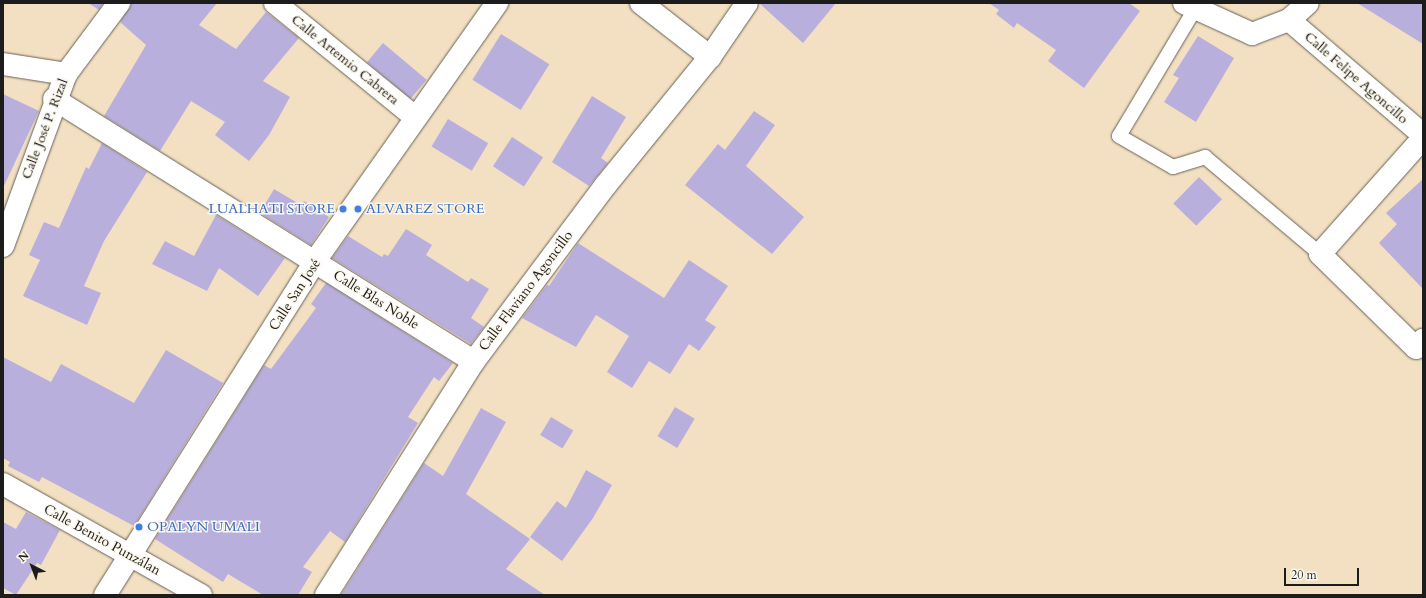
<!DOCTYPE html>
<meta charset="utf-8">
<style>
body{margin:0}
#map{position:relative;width:1426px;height:598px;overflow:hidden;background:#f3e0c2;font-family:Cardo,serif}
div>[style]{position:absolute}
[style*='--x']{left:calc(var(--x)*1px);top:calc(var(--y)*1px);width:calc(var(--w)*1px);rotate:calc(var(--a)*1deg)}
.building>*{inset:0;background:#b9afdc;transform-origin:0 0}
.roads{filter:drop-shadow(0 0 1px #676156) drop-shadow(0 0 1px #676156)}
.service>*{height:14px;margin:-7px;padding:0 7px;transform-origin:7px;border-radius:7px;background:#fff}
.minor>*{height:22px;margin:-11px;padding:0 11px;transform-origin:11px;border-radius:11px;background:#fff}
.tertiary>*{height:22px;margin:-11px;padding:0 11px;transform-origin:11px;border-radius:11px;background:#fff}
.secondary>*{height:22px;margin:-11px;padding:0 11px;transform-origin:11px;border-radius:11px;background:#fff}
.dots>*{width:11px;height:11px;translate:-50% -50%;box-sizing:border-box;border:2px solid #fbf7ec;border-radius:50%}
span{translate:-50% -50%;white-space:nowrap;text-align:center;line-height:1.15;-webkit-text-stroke:3px #fbf7ec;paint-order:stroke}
.street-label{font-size:14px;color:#1c1c1c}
.shop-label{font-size:14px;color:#366cbe}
.right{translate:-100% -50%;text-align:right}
.left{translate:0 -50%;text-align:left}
.frame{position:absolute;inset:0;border:4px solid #1c1c1c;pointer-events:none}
.north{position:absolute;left:12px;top:546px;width:40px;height:40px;-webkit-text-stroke:3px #fbf7ec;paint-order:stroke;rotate:318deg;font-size:11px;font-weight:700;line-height:16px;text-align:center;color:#1c1c1c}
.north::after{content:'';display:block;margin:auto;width:14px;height:18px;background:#1c1c1c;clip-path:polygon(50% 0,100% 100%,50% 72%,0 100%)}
.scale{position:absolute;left:1284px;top:568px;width:75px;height:18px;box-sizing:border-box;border:2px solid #1c1c1c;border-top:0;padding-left:5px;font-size:12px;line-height:14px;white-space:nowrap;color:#1c1c1c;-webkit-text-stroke:3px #fbf7ec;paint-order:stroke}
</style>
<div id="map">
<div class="building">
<i style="clip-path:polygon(88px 3px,103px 3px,99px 10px)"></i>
<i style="clip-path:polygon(131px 3px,217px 3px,199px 25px,236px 49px,266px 12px,299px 38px,263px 81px,290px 97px,269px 135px,249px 161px,215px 135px,225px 122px,191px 101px,160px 151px,104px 116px,146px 45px,120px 22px)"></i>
<i style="clip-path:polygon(759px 3px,836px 3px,803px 43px)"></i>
<i style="clip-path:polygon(989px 3px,1129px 3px,1140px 11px,1084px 88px,1048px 61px,1056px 50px,1017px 23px,1014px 28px,996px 14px,999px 10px)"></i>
<i style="clip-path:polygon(1357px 3px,1423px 3px,1423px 44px)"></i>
<i style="left:501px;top:34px;width:57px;height:54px;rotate:32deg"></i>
<i style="clip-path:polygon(1198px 36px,1234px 58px,1196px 122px,1164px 102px,1179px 78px,1173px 75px)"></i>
<i style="left:383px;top:43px;width:57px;height:25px;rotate:40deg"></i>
<i style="clip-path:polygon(3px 94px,39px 111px,3px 188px)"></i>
<i style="clip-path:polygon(592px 96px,626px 117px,601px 158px,608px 163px,589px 186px,552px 162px)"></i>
<i style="clip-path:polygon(754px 111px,775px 125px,746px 166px,804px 217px,772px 254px,685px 185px,718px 144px,725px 150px)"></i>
<i style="left:448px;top:119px;width:47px;height:32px;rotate:31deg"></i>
<i style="left:512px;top:137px;width:37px;height:35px;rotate:33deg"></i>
<i style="clip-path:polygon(102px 143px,147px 172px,104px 241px,84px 286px,101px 293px,87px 325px,23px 296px,40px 260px,29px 255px,44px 222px,59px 228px,86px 167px,89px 169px)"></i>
<i style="left:1199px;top:177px;width:32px;height:37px;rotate:44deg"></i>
<i style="clip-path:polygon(1423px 179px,1423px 289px,1379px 243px,1397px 224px,1386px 213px)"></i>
<i style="clip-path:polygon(274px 189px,301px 205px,304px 201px,329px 217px,311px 245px,260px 213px)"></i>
<i style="clip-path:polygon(216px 215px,285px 258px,258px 296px,219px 268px,207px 291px,152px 264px,165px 241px,194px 256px)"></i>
<i style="clip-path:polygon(406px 229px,432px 245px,426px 255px,468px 282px,471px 278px,489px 289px,471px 318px,484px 327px,471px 344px,332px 258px,348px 236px,382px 257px,384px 254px,388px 256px)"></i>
<i style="clip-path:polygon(578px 243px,664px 298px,689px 260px,728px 286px,705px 320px,716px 327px,699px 351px,689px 344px,670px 374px,649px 361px,632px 388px,607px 372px,629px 336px,596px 315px,576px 347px,522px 318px,547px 285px,549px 286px)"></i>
<i style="clip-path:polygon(326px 283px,453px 363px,439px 381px,434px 377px,408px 417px,418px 423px,345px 542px,330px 531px,303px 567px,312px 572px,298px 595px,263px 595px,228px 574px,223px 582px,155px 539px,264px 365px,271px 369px,316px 308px,311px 304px)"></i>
<i style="clip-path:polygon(166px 350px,223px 383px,134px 526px,42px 477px,39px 482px,8px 466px,10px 462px,3px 458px,3px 357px,51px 382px,61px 364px,134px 403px)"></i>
<i style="left:675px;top:407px;width:23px;height:34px;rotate:31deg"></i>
<i style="clip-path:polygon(481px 408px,506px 422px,466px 494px,530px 539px,506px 569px,545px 595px,341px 595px,424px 463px,443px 476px)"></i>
<i style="left:551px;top:417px;width:26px;height:21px;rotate:31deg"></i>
<i style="clip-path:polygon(586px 470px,612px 485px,593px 518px,562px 561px,530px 537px,557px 501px,566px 508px)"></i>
<i style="clip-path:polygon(26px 512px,60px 530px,41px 565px,37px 563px,16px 595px,3px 588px,3px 522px,16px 529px)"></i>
</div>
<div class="roads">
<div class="service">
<i style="--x:1195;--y:9;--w:148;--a:120.9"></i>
<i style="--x:1119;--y:136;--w:62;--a:29.9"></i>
<i style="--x:1173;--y:167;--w:34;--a:-17"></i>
<i style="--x:1205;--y:157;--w:150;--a:40.1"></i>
</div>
<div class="minor">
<i style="--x:275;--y:3;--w:181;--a:39.2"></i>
<i style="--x:641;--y:3;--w:88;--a:38"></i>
<i style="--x:1184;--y:3;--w:75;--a:24.5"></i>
<i style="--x:1252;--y:34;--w:40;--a:-21"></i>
<i style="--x:1289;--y:20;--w:25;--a:-42"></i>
<i style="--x:1289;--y:20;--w:177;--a:40.6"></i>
<i style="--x:3;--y:64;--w:64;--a:9"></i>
<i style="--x:54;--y:99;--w:495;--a:32"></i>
<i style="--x:1423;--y:138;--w:155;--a:131.6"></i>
<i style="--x:1320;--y:254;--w:134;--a:44.4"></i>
<i style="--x:1416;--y:348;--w:11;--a:-49"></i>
<i style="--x:3;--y:484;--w:227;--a:29.3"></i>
<i style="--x:326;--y:595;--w:277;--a:-57.7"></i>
<i style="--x:474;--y:361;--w:219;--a:-53.2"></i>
<i style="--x:605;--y:186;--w:166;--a:-50.9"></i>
<i style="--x:710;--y:57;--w:65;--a:-55.6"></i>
</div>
<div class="tertiary">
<i style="--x:105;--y:595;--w:395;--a:-57.8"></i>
<i style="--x:315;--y:261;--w:316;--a:-54.8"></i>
</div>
<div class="secondary">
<i style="--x:3;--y:246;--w:183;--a:-69.9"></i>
<i style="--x:66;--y:74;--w:89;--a:-53.3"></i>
</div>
</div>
<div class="dots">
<i style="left:343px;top:209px;background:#3f7fe0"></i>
<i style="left:358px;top:209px;background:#3f7fe0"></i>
<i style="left:139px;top:527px;background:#3f7fe0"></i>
</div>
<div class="street-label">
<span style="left:345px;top:60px;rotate:39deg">Calle Artemio Cabrera</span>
<span style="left:1356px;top:78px;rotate:41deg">Calle Felipe Agoncillo</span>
<span style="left:45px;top:129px;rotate:-69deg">Calle José P. Rizal</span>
<span style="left:526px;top:291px;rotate:-53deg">Calle Flaviano Agoncillo</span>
<span style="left:295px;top:295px;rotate:-57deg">Calle San José</span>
<span style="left:376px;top:300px;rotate:32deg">Calle Blas Noble</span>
<span style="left:102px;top:540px;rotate:29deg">Calle Benito Punzálan</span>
</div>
<div class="shop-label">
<span class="right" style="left:335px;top:209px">LUALHATI STORE</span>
<span class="left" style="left:366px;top:209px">ALVAREZ STORE</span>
<span class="left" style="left:147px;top:527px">OPALYN UMALI</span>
</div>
<div class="frame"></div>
<div class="north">N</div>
<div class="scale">20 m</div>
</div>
